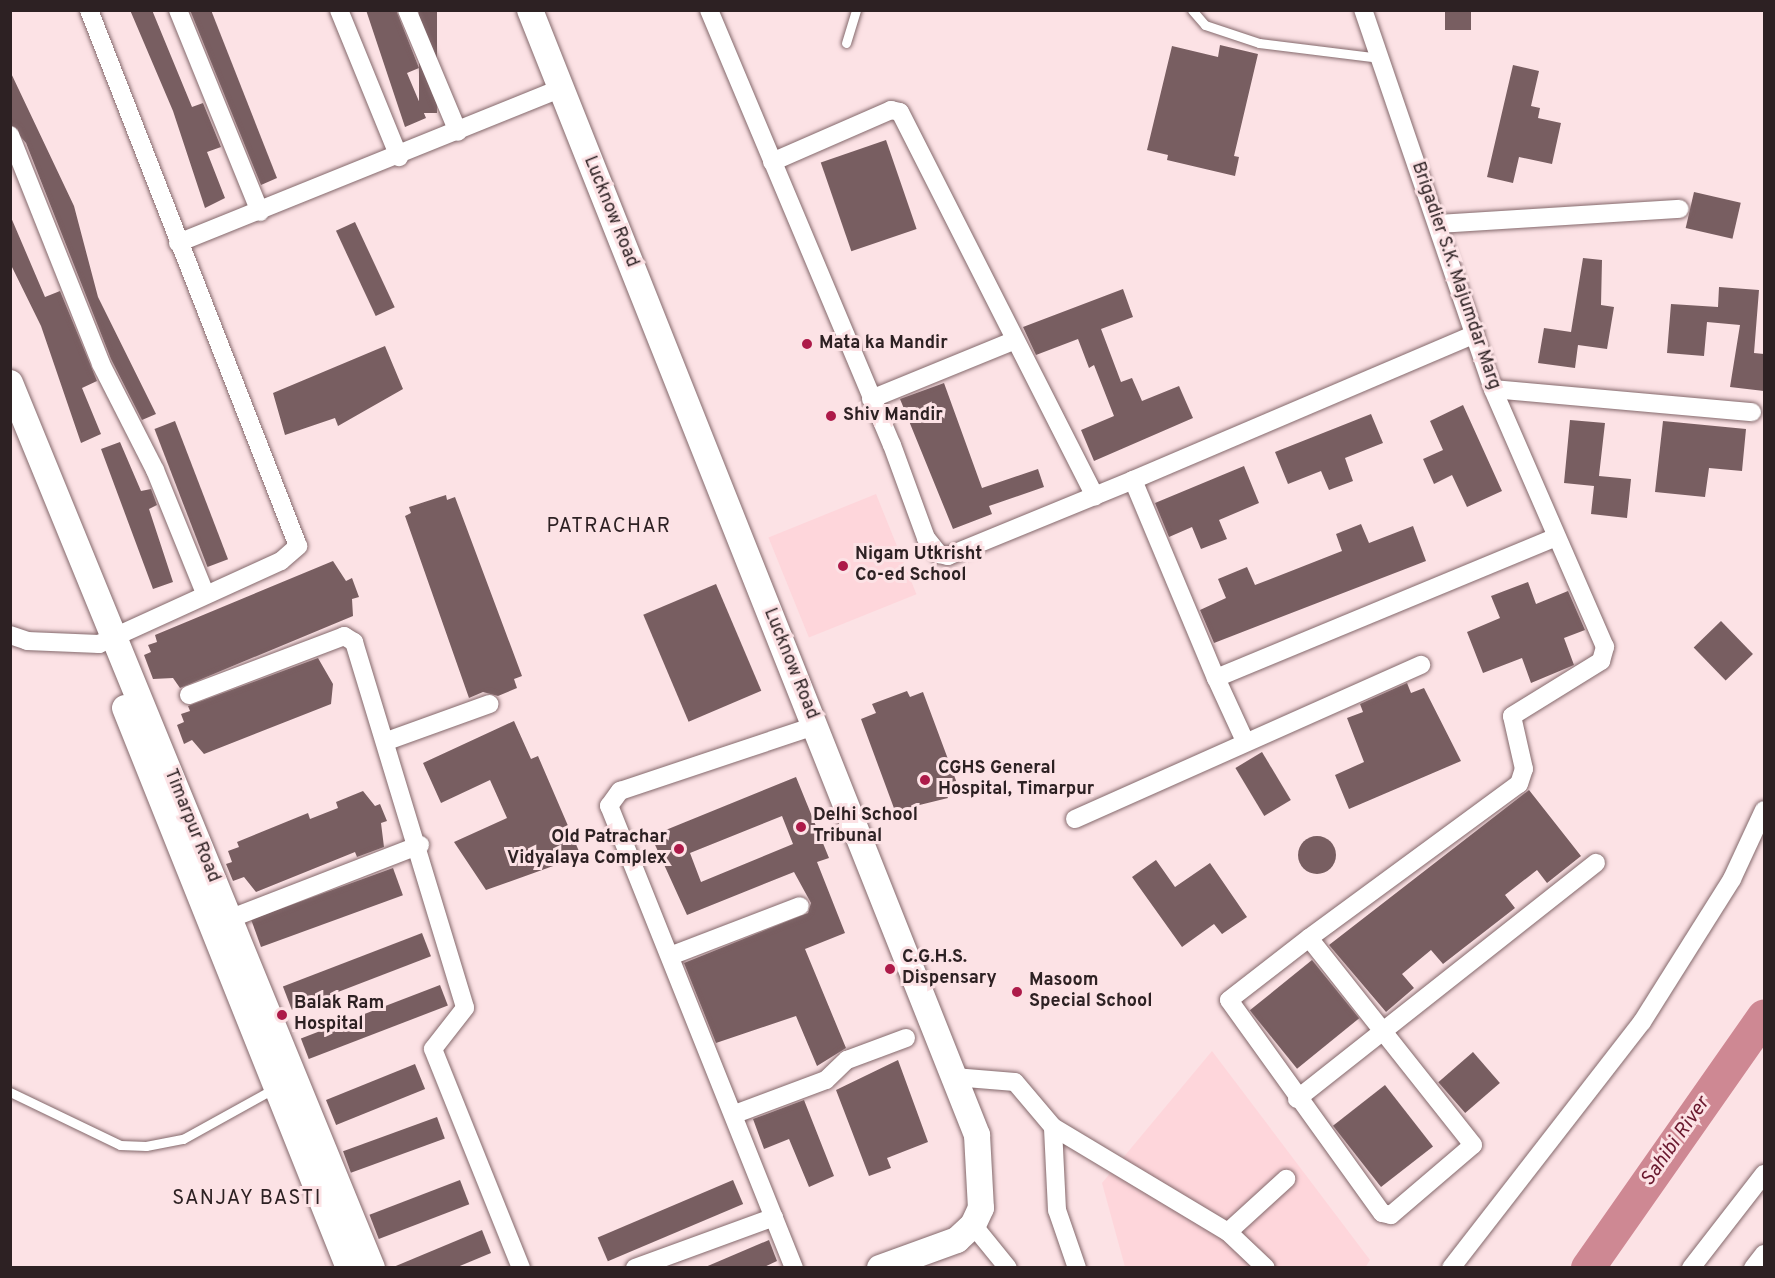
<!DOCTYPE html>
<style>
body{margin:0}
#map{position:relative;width:1775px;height:1278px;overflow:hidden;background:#fce2e5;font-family:Overpass,sans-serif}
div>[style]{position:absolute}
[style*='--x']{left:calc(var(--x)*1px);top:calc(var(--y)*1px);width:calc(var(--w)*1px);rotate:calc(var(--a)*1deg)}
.built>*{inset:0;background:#fed6db;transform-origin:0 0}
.river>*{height:34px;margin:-17px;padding:0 17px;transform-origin:17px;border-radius:17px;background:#ce8893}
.building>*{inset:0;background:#785e61;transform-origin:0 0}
.round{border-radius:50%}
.roads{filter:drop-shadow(0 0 2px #84696c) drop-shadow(0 0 2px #84696c)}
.lane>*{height:9px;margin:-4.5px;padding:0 4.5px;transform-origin:4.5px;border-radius:4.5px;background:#fff}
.street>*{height:18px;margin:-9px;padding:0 9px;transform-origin:9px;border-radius:9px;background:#fff}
.secondary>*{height:26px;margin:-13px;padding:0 13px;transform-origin:13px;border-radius:13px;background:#fff}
.dots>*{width:16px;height:16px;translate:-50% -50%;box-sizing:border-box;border:3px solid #fce2e5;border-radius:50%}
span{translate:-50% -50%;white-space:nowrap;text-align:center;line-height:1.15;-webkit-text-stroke:6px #fce2e5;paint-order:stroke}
.street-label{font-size:18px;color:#2d2123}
.poi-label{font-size:18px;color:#2d2123;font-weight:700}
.left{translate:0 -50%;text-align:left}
.right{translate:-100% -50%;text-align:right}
.neighbourhood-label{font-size:20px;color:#2d2123;letter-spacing:1.5px}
.water-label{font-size:20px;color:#69172d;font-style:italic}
.frame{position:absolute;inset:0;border:12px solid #2d2123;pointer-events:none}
</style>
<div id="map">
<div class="built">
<i style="left:876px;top:494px;width:108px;height:116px;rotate:68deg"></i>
<i style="clip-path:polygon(1212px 1051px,1370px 1260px,1365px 1268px,1125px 1267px,1102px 1183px)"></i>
</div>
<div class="river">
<i style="--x:1588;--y:1268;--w:307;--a:-55"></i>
</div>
<div class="building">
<i style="clip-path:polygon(130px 10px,152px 10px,192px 107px,203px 103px,221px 147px,207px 152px,225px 198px,205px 208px,173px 111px)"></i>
<i style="clip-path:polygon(190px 10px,211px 10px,277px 178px,261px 185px)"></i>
<i style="clip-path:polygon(366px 10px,396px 10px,419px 68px,407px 73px,426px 118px,405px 127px)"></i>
<i style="left:419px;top:10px;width:18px;height:103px"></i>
<i style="left:1445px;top:10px;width:26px;height:20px"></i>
<i style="clip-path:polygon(1220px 45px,1258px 54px,1234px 156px,1239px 157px,1235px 176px,1167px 160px,1168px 155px,1147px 150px,1172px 46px,1218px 57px)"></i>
<i style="clip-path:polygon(1513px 65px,1539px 71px,1531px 106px,1540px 108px,1538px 118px,1561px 123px,1552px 164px,1519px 157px,1513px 183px,1487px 177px)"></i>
<i style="clip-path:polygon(10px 71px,74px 206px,98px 297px,156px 414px,142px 420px,111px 359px,26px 143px,10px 124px)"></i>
<i style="left:886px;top:140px;width:94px;height:69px;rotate:71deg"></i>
<i style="left:1694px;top:192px;width:48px;height:37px;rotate:13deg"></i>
<i style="clip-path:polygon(10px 215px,45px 297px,60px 291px,97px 381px,82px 388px,101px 434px,81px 443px,41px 326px,10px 263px)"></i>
<i style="left:355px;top:222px;width:94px;height:21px;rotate:65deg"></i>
<i style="clip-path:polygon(1583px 258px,1602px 260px,1601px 305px,1614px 307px,1607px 349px,1578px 345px,1575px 368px,1538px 363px,1544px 328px,1571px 332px)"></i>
<i style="clip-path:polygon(1719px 287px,1759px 290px,1754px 353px,1764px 354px,1764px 391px,1730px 387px,1740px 325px,1707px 322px,1704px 356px,1667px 353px,1671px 304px,1718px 307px)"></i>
<i style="clip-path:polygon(1123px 289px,1133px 317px,1101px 329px,1121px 382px,1132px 378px,1142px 401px,1179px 386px,1193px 418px,1094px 461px,1081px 430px,1114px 416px,1094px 365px,1089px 368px,1078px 339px,1036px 355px,1023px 327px)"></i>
<i style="clip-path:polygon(385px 346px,403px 389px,338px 426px,335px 418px,285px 435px,273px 393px)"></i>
<i style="clip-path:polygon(944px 383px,982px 488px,1038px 469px,1044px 487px,989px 506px,992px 514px,953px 529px,900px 399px)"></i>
<i style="clip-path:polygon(1463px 405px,1502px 491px,1467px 507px,1452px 475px,1434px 484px,1423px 459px,1443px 450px,1430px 421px)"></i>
<i style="clip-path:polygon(1371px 414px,1383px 443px,1345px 458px,1353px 481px,1329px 490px,1321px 471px,1288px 484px,1275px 452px)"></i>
<i style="clip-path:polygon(1570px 420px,1605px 423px,1599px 476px,1631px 479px,1627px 518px,1591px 514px,1594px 486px,1564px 483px)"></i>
<i style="left:175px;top:421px;width:148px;height:22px;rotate:69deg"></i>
<i style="clip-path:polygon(1663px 421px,1746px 429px,1742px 471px,1709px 468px,1705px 497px,1655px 492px)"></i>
<i style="clip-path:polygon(120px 442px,141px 491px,151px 489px,157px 505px,149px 509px,173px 582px,153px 589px,101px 449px)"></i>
<i style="clip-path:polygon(1244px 466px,1259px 503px,1219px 520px,1227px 539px,1201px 549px,1192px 527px,1169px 537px,1155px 503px)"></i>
<i style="clip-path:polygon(446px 495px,447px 500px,455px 497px,522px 676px,514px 679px,517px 688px,498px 696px,483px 692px,469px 698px,405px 516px,411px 513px,409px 507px)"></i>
<i style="clip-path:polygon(1361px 524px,1369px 543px,1413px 526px,1426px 561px,1214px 643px,1200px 610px,1226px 598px,1218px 579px,1247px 567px,1255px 585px,1286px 573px,1342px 551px,1336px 534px)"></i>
<i style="clip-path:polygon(333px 561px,346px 581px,352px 578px,359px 597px,352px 599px,353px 616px,180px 688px,173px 678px,153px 679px,144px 655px,151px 652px,148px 645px,157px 642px,155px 635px)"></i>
<i style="clip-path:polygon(1528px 582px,1536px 604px,1568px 591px,1585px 630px,1564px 638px,1574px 665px,1531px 683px,1522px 658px,1483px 673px,1467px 632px,1500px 618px,1491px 596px)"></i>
<i style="left:716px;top:584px;width:116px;height:79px;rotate:67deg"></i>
<i style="left:1721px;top:621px;width:46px;height:38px;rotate:46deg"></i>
<i style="clip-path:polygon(318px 658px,333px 684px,331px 704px,204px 754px,192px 740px,184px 744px,177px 725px,184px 722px,181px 714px,190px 711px,188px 706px)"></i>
<i style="clip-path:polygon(1407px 683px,1411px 693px,1424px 688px,1461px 761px,1349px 809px,1335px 775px,1364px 762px,1347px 718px,1363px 712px,1360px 704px)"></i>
<i style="clip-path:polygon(907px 691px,910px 697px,923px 692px,958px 786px,945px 791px,948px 798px,895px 811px,861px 719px,876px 713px,872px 704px)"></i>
<i style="clip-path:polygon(514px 721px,531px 759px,538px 756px,581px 856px,486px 890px,454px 842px,507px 818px,490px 780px,441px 803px,423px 763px)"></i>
<i style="left:1262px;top:752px;width:56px;height:31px;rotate:59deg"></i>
<i style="clip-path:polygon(evenodd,796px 777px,829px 858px,817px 862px,845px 933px,805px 949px,846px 1048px,817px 1066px,796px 1016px,716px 1043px,684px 963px,808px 913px,811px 903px,794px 872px,687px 915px,651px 836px,796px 777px,782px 816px,793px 844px,701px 882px,690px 853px,782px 816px)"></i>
<i style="clip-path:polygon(1529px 790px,1581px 856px,1547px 883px,1537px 870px,1505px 895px,1515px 908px,1443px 964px,1431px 950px,1402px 974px,1414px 988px,1386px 1012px,1329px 945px)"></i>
<i style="clip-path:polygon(363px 791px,375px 806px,380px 804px,387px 821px,381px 823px,384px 847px,357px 857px,355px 852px,256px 892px,244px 877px,233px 881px,226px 864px,232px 862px,228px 851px,239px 847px,237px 842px,308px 813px,310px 819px,338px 808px,336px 802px)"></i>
<i class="round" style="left:1298px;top:836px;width:38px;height:38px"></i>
<i style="clip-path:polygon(1156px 860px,1175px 887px,1210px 863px,1247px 917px,1222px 934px,1214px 924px,1182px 947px,1132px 877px)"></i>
<i style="left:393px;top:868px;width:29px;height:151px;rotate:70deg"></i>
<i style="left:422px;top:933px;width:25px;height:149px;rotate:69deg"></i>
<i style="left:1312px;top:960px;width:75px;height:80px;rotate:51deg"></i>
<i style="left:440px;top:985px;width:22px;height:149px;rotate:69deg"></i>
<i style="left:1473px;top:1052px;width:41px;height:46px;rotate:49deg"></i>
<i style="clip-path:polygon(898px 1060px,928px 1142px,887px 1158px,891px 1168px,869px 1176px,836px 1090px)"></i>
<i style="left:415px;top:1064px;width:27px;height:96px;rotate:68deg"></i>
<i style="left:1385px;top:1085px;width:78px;height:66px;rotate:52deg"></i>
<i style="clip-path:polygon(804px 1100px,834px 1176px,809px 1187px,789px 1139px,764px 1149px,753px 1119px)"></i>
<i style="left:437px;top:1117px;width:23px;height:100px;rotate:70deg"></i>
<i style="left:460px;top:1180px;width:26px;height:97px;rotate:69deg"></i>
<i style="left:733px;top:1180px;width:26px;height:147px;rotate:67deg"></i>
<i style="clip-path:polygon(482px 1230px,491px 1253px,455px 1268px,391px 1268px)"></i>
<i style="clip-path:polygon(769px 1240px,777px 1261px,762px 1268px,703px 1268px)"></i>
</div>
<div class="roads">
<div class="lane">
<i style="--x:1192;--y:10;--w:20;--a:49"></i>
<i style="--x:1205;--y:25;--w:57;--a:18.4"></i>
<i style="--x:1259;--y:43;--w:122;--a:7.1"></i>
<i style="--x:846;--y:43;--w:34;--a:-73"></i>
<i style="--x:10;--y:1092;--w:122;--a:25.7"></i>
<i style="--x:120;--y:1145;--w:26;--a:2"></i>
<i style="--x:146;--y:1146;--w:38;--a:-11"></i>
<i style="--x:183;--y:1139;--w:105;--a:-29"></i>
</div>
<div class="street">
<i style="--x:178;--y:10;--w:218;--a:67.9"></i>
<i style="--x:339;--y:10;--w:159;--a:67.8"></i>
<i style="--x:407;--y:10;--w:132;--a:67.3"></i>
<i style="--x:709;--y:10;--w:472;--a:67.2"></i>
<i style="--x:892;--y:445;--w:99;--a:69.9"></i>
<i style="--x:926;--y:538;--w:21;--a:51"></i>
<i style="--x:939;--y:554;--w:9;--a:13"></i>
<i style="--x:948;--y:556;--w:200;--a:-22.3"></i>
<i style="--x:1133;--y:480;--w:372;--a:-23.1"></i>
<i style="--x:10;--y:135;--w:246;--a:68.3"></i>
<i style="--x:101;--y:364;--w:119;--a:63"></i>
<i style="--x:155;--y:470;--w:133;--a:67.9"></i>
<i style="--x:772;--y:162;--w:130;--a:-23.6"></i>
<i style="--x:891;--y:110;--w:9;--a:13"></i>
<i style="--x:900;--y:112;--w:431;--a:63.1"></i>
<i style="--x:1439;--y:224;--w:241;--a:-3.6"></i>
<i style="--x:178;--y:243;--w:413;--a:-22"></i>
<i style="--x:1493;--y:389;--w:260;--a:5.1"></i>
<i style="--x:871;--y:399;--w:153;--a:-22.2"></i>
<i style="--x:1133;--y:480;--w:215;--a:67.3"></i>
<i style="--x:1216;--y:678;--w:366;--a:-22.5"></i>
<i style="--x:10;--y:635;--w:18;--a:19"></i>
<i style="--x:27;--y:641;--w:72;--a:2.4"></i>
<i style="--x:99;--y:644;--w:200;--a:-24.5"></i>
<i style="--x:281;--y:561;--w:23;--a:-41"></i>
<i style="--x:298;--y:546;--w:575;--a:-111.3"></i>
<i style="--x:1216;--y:678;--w:69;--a:65.3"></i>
<i style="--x:189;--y:695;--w:166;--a:-20.8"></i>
<i style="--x:344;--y:636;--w:12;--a:31"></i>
<i style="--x:354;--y:642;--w:382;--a:73.1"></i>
<i style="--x:465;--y:1008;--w:52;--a:128"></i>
<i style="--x:433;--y:1049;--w:236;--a:68.1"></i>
<i style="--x:387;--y:741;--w:109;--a:-19.8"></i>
<i style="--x:1075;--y:819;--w:379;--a:-24"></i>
<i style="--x:229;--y:919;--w:205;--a:-21.2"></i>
<i style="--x:1309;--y:938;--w:264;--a:51.6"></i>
<i style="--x:1473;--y:1145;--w:108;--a:139.5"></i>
<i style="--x:1391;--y:1215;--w:9;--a:-167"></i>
<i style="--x:1382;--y:1213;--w:262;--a:-125.7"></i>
<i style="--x:1229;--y:1000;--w:101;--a:-37.8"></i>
<i style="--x:1309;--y:938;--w:260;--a:-36.3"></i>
<i style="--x:1519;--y:784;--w:16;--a:-72"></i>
<i style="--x:1524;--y:769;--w:54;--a:-102.8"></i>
<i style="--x:1512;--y:716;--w:105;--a:-31.7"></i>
<i style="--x:1601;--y:661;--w:15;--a:-74"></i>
<i style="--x:1605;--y:647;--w:281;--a:-113.5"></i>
<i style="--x:1493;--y:389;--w:401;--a:-108.9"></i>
<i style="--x:670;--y:956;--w:139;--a:-21"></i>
<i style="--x:954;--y:1077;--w:61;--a:4.7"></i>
<i style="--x:1015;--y:1082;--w:59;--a:49.8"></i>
<i style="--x:1297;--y:1099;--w:381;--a:-38.3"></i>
<i style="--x:735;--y:1114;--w:97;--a:-20.5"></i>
<i style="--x:826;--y:1080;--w:29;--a:-44"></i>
<i style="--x:847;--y:1060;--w:63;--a:-20.4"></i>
<i style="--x:973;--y:1225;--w:55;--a:50.9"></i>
<i style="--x:1228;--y:1232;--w:79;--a:-42.4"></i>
<i style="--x:635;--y:1268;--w:148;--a:-20.1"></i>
<i style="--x:794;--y:1268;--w:498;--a:-111.8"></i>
<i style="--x:609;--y:806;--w:19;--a:-54"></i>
<i style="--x:620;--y:791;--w:205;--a:-18.5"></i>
<i style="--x:1077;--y:1268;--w:61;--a:-109"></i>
<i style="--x:1057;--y:1210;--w:83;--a:-92.8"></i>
<i style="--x:1053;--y:1127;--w:204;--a:31"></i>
<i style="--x:1228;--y:1232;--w:52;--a:43.5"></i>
<i style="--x:1451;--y:1268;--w:311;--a:-52.2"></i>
<i style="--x:1642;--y:1022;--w:169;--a:-57.8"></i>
<i style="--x:1732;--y:879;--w:76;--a:-65.1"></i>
<i style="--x:1691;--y:1268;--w:119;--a:-52.2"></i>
<i style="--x:1753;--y:1268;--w:18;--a:-52"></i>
</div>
<div class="secondary">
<i style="--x:530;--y:10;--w:1211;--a:68.33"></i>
<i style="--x:977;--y:1135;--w:73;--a:86.9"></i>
<i style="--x:981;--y:1208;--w:19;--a:115"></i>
<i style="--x:973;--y:1225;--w:22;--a:137"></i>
<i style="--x:957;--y:1240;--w:82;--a:160"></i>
<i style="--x:10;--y:383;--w:956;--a:67.75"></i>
<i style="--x:125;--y:708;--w:603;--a:68.2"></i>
</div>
</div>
<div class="dots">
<i style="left:807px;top:344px;background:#ad1a49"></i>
<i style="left:831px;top:416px;background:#ad1a49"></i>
<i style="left:843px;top:566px;background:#ad1a49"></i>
<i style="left:925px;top:780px;background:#ad1a49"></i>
<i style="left:801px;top:827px;background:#ad1a49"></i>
<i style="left:679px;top:849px;background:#ad1a49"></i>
<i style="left:890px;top:969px;background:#ad1a49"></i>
<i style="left:1017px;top:992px;background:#ad1a49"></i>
<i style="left:282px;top:1015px;background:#ad1a49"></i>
</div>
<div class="street-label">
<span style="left:610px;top:212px;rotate:68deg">Lucknow Road</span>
<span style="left:1455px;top:276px;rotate:71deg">Brigadier S.K. Majumdar Marg</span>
<span style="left:790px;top:664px;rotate:68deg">Lucknow Road</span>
<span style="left:191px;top:826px;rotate:68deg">Timarpur Road</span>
</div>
<div class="poi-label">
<span class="left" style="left:819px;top:344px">Mata ka Mandir</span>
<span class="left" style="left:843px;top:416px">Shiv Mandir</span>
<span class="left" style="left:855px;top:566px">Nigam Utkrisht<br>Co-ed School</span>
<span class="left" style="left:938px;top:780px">CGHS General<br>Hospital, Timarpur</span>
<span class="left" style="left:813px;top:827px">Delhi School<br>Tribunal</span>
<span class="right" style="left:667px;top:849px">Old Patrachar<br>Vidyalaya Complex</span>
<span class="left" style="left:902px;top:969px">C.G.H.S.<br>Dispensary</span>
<span class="left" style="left:1029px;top:992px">Masoom<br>Special School</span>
<span class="left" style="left:294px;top:1015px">Balak Ram<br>Hospital</span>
</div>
<div class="neighbourhood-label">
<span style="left:609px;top:527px">PATRACHAR</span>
<span style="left:247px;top:1199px">SANJAY BASTI</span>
</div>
<div class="water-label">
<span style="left:1676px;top:1142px;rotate:-55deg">Sahibi River</span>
</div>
<div class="frame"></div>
</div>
